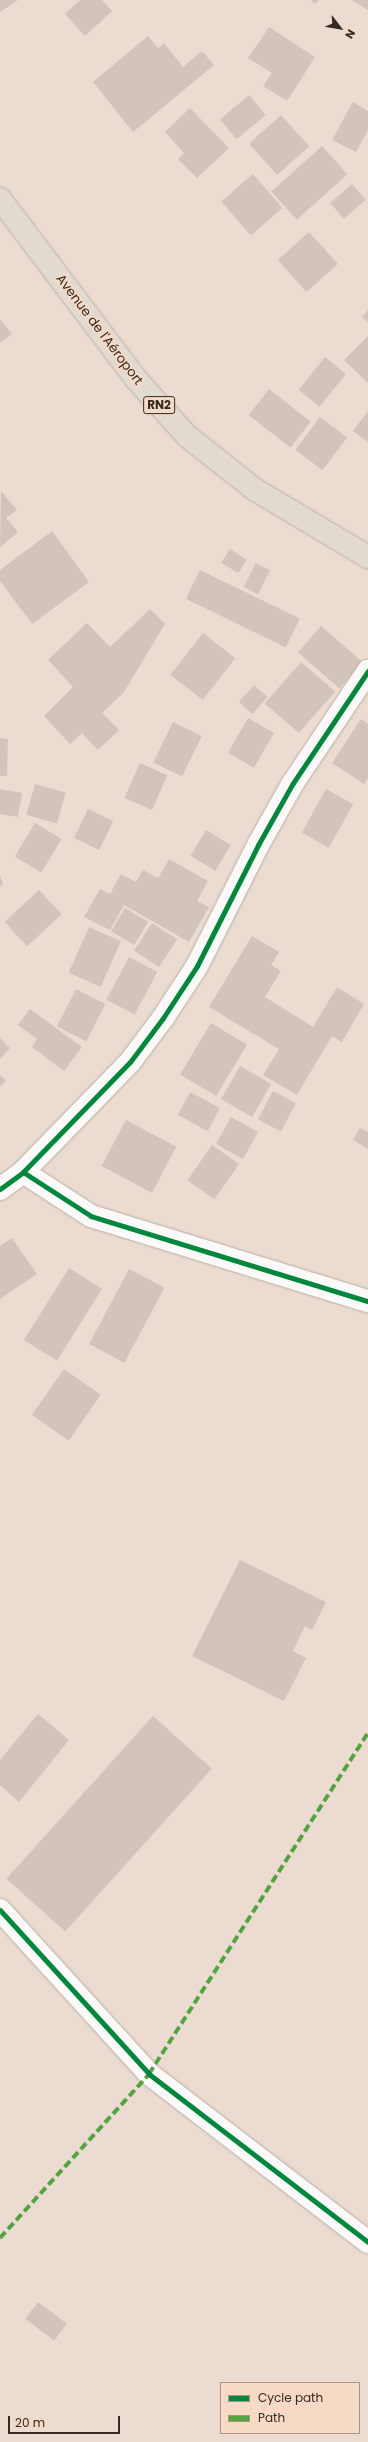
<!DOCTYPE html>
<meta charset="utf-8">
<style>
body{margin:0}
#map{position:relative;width:368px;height:2442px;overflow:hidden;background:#ebdbd0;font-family:Poppins,sans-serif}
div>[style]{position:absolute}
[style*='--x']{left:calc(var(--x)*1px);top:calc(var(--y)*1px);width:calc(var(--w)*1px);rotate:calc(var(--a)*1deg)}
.building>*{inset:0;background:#d2c4bb;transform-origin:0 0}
.roads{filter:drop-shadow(0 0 1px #bbafa7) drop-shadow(0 0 1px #bbafa7)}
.street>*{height:22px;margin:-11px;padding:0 11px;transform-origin:11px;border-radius:11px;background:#fcfaf8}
.highway>*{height:22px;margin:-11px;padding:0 11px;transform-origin:11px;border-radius:11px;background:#e2dad1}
.quiet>*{height:4px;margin-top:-2px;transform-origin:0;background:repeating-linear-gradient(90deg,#53a441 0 8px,transparent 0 12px)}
.cycleway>*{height:5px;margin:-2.5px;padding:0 2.5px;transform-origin:2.5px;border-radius:2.5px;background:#00873e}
span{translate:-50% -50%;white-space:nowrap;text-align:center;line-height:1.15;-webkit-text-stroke:3.5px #f6dac5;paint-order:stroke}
.shield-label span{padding:1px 3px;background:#f6dac5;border:1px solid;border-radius:3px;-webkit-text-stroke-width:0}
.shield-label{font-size:12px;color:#352a22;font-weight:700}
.street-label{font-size:13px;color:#352a22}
.legend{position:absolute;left:220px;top:2382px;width:140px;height:52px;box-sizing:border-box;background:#f6dac5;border:1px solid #a99484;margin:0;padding:5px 7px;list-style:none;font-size:12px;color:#352a22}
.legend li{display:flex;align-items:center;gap:8px;height:20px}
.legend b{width:20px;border:1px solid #a99484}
.north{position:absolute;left:320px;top:8px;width:40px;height:40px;-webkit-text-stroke:3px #f6dac5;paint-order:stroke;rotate:121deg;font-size:11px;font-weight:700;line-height:16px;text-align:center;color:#352a22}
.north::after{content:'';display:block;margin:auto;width:14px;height:18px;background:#352a22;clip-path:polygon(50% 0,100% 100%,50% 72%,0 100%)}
.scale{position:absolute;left:8px;top:2416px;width:112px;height:18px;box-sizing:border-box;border:2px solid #352a22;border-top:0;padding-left:5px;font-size:12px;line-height:14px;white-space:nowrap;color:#352a22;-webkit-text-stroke:3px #f6dac5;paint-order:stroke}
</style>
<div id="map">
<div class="building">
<i style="clip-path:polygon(0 0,18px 0,0 12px)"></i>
<i style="clip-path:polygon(80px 0,102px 0,112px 11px,85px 36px,65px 14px)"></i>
<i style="clip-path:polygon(311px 0,319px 0,315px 4px)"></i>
<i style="clip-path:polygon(351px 0,368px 0,368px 10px)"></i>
<i style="clip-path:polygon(269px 27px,315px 57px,287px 101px,263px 86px,272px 73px,248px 58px)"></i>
<i style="clip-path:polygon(148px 36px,158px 48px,164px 43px,183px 67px,202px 51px,214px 65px,133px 132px,93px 82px)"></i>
<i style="left:249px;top:95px;width:26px;height:38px;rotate:50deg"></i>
<i style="clip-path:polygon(353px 102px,368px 111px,368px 130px,356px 152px,332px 140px)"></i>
<i style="clip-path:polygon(190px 108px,229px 148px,197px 178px,178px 159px,184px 153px,165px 132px)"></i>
<i style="left:281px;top:115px;width:42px;height:43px;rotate:48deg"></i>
<i style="left:322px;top:146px;width:38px;height:68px;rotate:48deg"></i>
<i style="left:253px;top:174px;width:45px;height:42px;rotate:49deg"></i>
<i style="left:352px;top:184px;width:21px;height:29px;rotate:49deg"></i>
<i style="left:309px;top:232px;width:43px;height:42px;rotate:48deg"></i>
<i style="clip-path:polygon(368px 310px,368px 322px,362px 317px)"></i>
<i style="clip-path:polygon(0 319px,12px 334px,0 343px)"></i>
<i style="clip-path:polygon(368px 336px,368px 383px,344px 360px)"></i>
<i style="left:325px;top:357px;width:27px;height:42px;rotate:39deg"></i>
<i style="left:269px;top:389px;width:53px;height:33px;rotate:38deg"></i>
<i style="clip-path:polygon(368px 411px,368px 442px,353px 431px)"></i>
<i style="left:320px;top:417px;width:34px;height:41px;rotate:37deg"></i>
<i style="clip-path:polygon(1px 491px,17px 510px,6px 518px,18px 532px,0 547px)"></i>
<i style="clip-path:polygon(52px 531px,89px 582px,32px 624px,0 581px,0 570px)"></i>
<i style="left:230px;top:549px;width:20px;height:16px;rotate:33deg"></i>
<i style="left:256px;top:563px;width:16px;height:27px;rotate:27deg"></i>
<i style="left:200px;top:570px;width:111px;height:32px;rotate:26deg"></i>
<i style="clip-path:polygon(150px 609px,165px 624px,124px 692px,102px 713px,119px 730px,98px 750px,82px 733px,70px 744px,44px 716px,73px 687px,48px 660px,87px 623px,110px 647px)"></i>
<i style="left:321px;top:626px;width:55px;height:35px;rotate:41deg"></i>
<i style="left:203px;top:633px;width:41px;height:53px;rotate:38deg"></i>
<i style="left:301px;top:662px;width:45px;height:55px;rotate:41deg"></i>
<i style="left:254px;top:685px;width:18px;height:23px;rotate:41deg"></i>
<i style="left:248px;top:718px;width:30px;height:40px;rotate:30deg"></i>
<i style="clip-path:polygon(361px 719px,368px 724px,368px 778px,364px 784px,332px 763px)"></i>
<i style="left:173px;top:722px;width:32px;height:45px;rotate:26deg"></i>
<i style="clip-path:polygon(0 738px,8px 739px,7px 776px,0 776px)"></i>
<i style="left:140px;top:763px;width:30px;height:38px;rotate:24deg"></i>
<i style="left:35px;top:784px;width:32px;height:32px;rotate:16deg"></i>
<i style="clip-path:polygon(0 789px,22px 793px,18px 817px,0 814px)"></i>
<i style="left:326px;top:789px;width:31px;height:50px;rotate:29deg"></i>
<i style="left:88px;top:809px;width:28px;height:32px;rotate:26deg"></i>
<i style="left:35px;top:823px;width:31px;height:39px;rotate:31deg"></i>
<i style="left:206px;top:830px;width:29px;height:30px;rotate:31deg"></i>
<i style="clip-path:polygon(169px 859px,208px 881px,197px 901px,209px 907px,189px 942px,124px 905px,110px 930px,84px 917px,100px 889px,110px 894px,121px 874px,136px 882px,143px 870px,158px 878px)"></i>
<i style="clip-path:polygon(0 875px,3px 885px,0 886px)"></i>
<i style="left:39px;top:890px;width:33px;height:47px;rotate:47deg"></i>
<i style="left:125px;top:908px;width:27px;height:27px;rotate:31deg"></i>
<i style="left:152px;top:923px;width:30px;height:33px;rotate:33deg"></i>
<i style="left:89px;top:927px;width:35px;height:50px;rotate:24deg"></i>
<i style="clip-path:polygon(252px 936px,279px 952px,271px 965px,281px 971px,265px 997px,313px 1027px,337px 987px,364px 1004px,342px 1042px,332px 1036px,297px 1095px,263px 1075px,279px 1049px,209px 1007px)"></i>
<i style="left:129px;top:957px;width:32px;height:48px;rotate:28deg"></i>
<i style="left:76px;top:989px;width:33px;height:42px;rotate:27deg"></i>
<i style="clip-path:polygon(30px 1009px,82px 1047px,64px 1071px,32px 1047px,37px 1039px,18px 1025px)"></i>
<i style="left:211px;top:1023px;width:42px;height:60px;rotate:31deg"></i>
<i style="clip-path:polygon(0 1038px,10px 1048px,0 1059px)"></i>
<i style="left:240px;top:1066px;width:36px;height:38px;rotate:30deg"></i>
<i style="clip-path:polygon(0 1075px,6px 1081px,0 1087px)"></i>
<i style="left:273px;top:1091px;width:26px;height:32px;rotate:28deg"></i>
<i style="left:190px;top:1092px;width:34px;height:26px;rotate:28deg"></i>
<i style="left:231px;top:1117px;width:31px;height:31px;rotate:29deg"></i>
<i style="left:126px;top:1120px;width:57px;height:52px;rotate:28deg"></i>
<i style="clip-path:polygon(360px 1128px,368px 1132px,368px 1149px,353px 1140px)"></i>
<i style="left:212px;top:1145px;width:33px;height:43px;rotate:35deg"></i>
<i style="clip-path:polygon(12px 1238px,37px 1274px,0 1299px,0 1246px)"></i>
<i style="left:69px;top:1268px;width:39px;height:85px;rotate:32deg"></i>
<i style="left:129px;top:1269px;width:40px;height:85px;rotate:28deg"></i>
<i style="left:64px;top:1369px;width:45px;height:56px;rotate:35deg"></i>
<i style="clip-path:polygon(240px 1560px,326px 1602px,312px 1630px,305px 1626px,293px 1651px,306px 1658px,284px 1701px,192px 1656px)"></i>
<i style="clip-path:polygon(38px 1714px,69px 1740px,19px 1802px,0 1785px,0 1760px)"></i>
<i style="left:153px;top:1716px;width:79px;height:219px;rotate:42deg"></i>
<i style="left:38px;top:2302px;width:36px;height:21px;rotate:37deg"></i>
</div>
<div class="roads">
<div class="street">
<i style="--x:23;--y:1172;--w:81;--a:32.9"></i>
<i style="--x:91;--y:1216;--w:290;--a:17.1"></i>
<i style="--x:0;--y:1189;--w:29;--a:-36"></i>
<i style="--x:23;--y:1172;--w:153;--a:-45.8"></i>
<i style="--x:130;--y:1062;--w:55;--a:-53.1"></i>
<i style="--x:163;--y:1018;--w:62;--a:-56.8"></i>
<i style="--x:197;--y:966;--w:136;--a:-63.2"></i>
<i style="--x:258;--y:845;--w:71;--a:-60.6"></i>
<i style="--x:293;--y:783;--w:135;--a:-56.2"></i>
<i style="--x:0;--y:1910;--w:222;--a:47.7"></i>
<i style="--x:149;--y:2074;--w:276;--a:37.5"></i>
</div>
<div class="highway">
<i style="--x:0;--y:199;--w:226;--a:52.9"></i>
<i style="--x:136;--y:379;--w:76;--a:48.2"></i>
<i style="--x:187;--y:436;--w:85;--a:38.3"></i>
<i style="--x:254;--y:489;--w:133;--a:30.8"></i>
</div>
</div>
<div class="quiet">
<i style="--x:0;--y:2238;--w:222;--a:-47.7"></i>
<i style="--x:149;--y:2074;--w:405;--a:-57.3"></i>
</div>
<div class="cycleway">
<i style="--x:23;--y:1172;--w:81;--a:32.9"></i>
<i style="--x:91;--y:1216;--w:290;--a:17.1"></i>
<i style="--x:0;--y:1189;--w:29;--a:-36"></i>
<i style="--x:23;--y:1172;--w:153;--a:-45.8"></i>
<i style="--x:130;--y:1062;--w:55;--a:-53.1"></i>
<i style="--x:163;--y:1018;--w:62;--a:-56.8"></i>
<i style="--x:197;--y:966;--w:136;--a:-63.2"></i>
<i style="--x:258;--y:845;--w:71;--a:-60.6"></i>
<i style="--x:293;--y:783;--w:135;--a:-56.2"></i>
<i style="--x:0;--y:1910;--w:222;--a:47.7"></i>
<i style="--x:149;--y:2074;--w:276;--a:37.5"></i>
</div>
<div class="shield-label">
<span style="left:159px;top:405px">RN2</span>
</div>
<div class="street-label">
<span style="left:99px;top:330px;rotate:53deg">Avenue de l'Aéroport</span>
</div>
<ul class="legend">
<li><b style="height:5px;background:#00873e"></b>Cycle path</li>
<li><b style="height:5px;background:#53a441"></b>Path</li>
</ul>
<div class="north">N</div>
<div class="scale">20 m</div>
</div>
